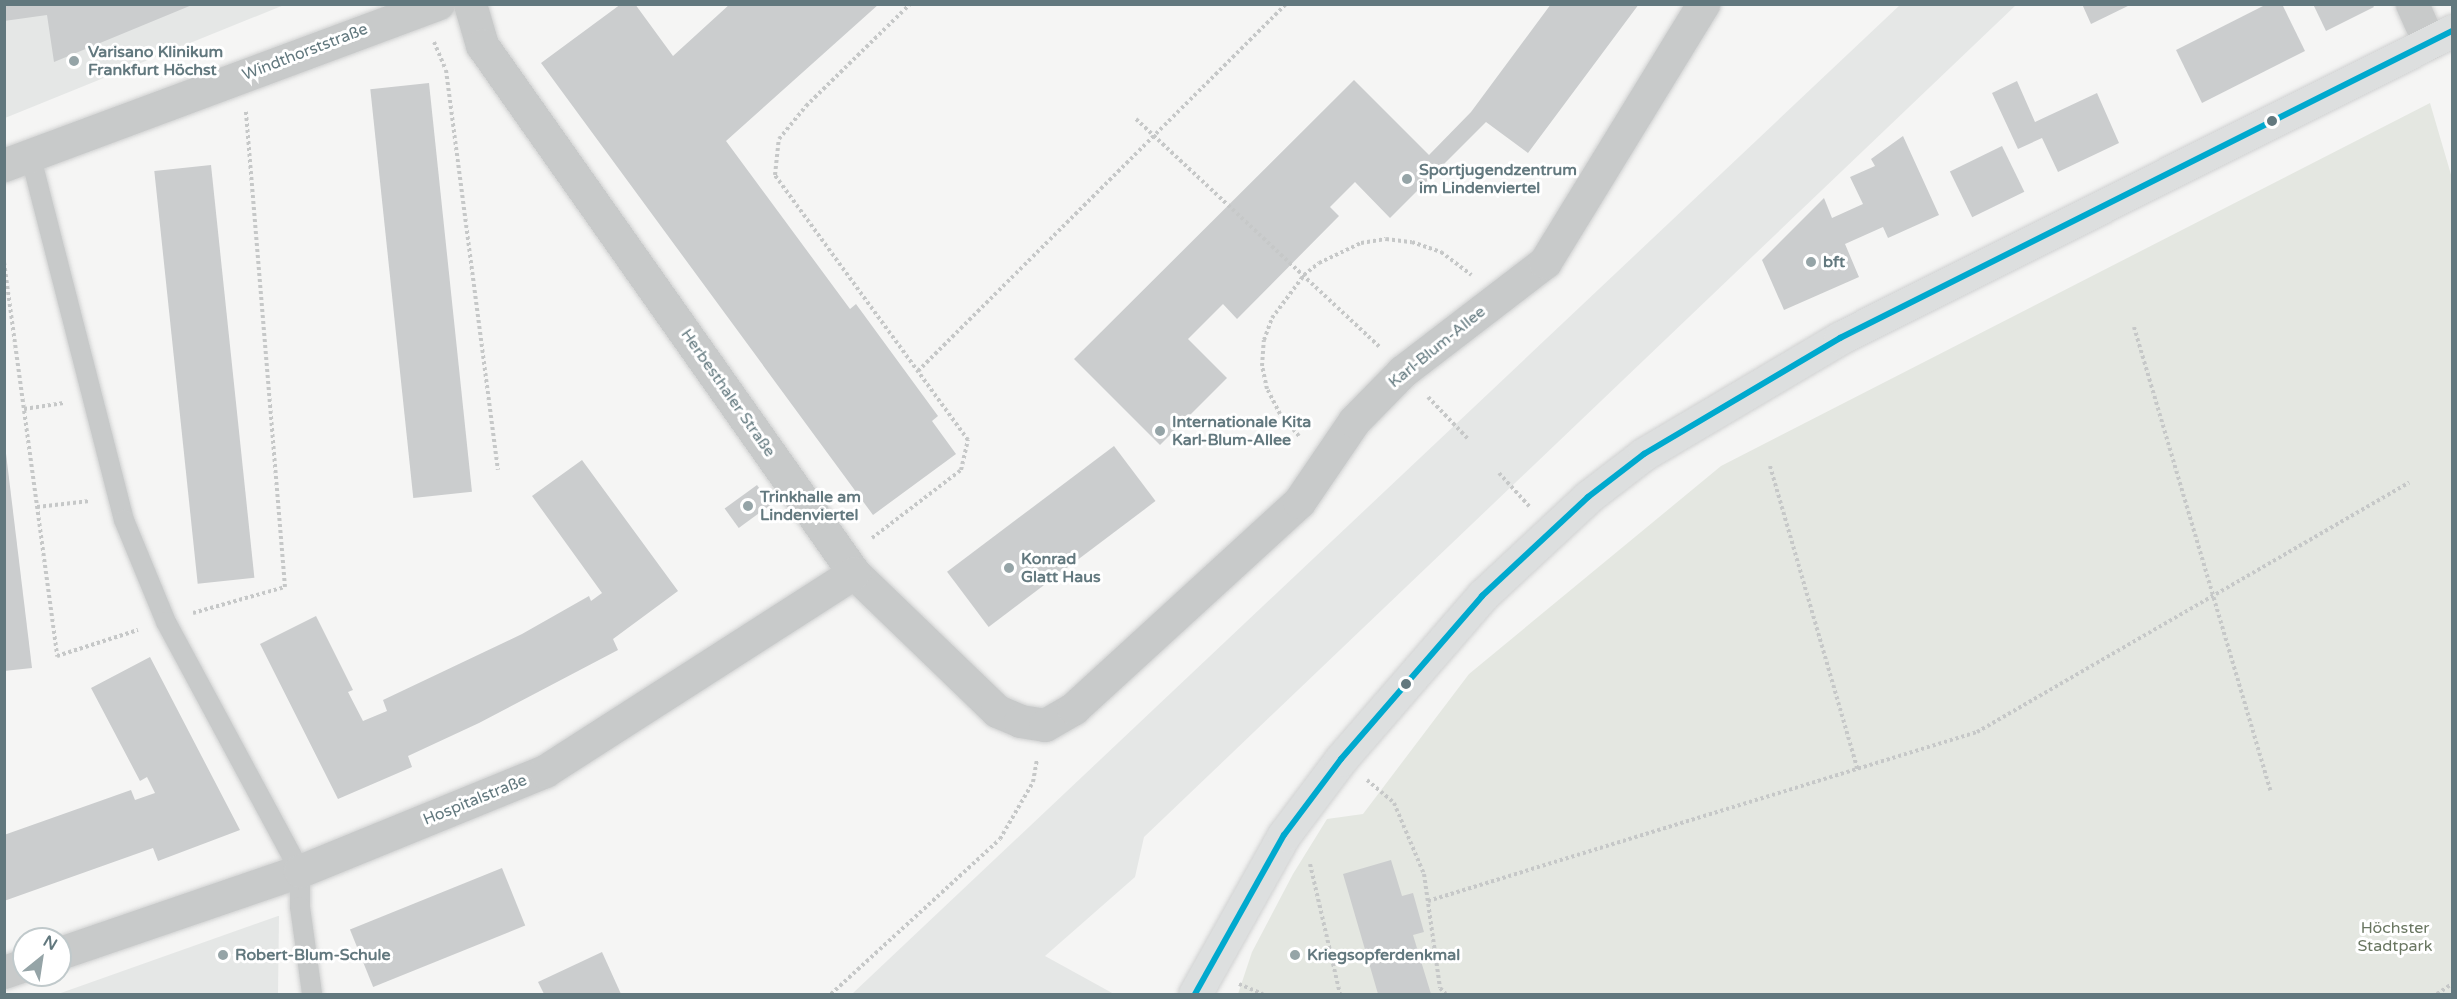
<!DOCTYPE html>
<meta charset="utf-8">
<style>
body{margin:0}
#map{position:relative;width:2457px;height:999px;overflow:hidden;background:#f5f5f4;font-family:"Varela Round",sans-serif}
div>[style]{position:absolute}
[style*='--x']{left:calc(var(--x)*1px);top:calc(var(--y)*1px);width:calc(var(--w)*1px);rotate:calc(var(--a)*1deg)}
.built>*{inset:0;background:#e5e7e6}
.green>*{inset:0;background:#e4e7e1}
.building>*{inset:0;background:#cbcdce;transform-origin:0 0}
.path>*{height:4px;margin-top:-2px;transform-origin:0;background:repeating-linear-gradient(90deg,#c6c8c8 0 3px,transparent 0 6px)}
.roads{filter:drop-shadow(0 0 2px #d0d1d1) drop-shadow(0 0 2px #d0d1d1)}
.lane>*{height:20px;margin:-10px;padding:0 10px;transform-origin:10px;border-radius:10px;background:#c8caca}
.street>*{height:33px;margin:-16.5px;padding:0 16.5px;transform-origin:16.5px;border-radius:16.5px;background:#c8caca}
.secondary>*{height:33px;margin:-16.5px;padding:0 16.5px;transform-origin:16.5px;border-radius:16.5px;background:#dddfdf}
.bus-1>*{height:6px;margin:-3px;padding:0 3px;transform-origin:3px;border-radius:3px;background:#00a9ce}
.dots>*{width:16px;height:16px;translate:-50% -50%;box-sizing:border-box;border:3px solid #fff;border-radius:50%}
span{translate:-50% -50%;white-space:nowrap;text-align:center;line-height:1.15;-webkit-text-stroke:6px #fff;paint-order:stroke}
.poi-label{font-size:16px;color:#62787e;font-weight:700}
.left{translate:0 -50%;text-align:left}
.street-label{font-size:16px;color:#62787e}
.park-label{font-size:16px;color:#697661}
.frame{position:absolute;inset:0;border:6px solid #62787e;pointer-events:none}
.north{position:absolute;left:12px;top:927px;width:60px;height:60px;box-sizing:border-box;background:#fff;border:2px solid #c0c9cb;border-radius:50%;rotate:30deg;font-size:16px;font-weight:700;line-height:24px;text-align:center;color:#62787e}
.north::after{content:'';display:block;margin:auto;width:21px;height:27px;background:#95a4a7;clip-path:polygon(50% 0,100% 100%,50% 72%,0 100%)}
</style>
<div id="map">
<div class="built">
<i style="clip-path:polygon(1901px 4px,2016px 5px,1144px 837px,1135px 877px,1045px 956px,1114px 994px,852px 994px)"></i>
<i style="clip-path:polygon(5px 5px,284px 5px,5px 118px)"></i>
<i style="clip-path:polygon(279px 916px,278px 994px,58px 994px,278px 916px)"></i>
</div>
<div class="green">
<i style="clip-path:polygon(2430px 103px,2452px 178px,2452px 994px,1238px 994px,1252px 952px,1293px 874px,1327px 819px,1363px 814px,1469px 674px,1721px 466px)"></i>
</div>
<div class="building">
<i style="clip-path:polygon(4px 4px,192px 4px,192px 5px,54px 62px,47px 15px,4px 21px)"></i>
<i style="clip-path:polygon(621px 4px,635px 4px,673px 56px,730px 4px,879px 4px,726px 141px,850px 309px,856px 304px,938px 416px,932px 421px,956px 454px,873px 515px,541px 63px)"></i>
<i style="clip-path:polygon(1551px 4px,1639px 4px,1528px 153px,1486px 122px,1390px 218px,1355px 182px,1330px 207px,1339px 216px,1237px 319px,1223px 304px,1188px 339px,1227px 378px,1160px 445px,1074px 359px,1354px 80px,1429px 155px,1471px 112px)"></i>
<i style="clip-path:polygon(2082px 4px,2132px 4px,2091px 24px)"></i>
<i style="clip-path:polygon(2267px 4px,2282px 4px,2305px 51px,2202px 103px,2176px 50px)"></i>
<i style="clip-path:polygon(2313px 4px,2372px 4px,2374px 7px,2326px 31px)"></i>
<i style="clip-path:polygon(2017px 81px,2035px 122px,2097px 93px,2119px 143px,2058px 172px,2042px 138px,2018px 149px,1992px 93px)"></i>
<i style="left:429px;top:83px;width:411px;height:59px;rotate:84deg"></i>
<i style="clip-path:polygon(1903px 136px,1939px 215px,1888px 238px,1883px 227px,1845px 244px,1859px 277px,1784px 310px,1762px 260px,1824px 198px,1832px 218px,1863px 204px,1850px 177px,1875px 166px,1871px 159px)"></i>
<i style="left:2002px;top:146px;width:51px;height:58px;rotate:64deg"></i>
<i style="left:211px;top:165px;width:415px;height:57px;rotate:84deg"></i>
<i style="clip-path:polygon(4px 437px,32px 668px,4px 671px)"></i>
<i style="left:1114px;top:446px;width:69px;height:209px;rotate:53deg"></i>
<i style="clip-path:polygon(582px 460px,678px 591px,613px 639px,618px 650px,479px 723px,408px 756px,412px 767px,338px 799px,260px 644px,316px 616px,353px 690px,348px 692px,363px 721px,387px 711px,383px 700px,522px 634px,589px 596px,591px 601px,602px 593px,532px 496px)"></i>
<i style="left:757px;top:485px;width:24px;height:40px;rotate:54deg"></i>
<i style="clip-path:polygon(150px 657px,240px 830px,158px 861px,153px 848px,4px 901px,4px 835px,131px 790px,135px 800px,155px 793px,147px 777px,140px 781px,91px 688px)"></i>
<i style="clip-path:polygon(1391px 860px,1402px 896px,1413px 893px,1424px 932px,1413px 935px,1431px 994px,1378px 994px,1343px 874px)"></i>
<i style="left:502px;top:868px;width:62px;height:164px;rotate:68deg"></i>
<i style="clip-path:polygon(602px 952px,621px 994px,544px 994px,538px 982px)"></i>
</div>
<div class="path">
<i style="--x:434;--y:42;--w:30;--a:67"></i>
<i style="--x:446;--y:70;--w:403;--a:82.6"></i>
<i style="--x:1136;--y:119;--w:333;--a:43.1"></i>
<i style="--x:4;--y:262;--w:398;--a:82.3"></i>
<i style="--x:57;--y:656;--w:85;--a:-17.8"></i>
<i style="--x:2134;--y:327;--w:483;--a:73.6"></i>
<i style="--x:918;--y:371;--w:520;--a:-44.92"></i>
<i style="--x:1428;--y:397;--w:59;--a:46.4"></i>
<i style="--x:24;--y:409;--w:40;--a:-8.5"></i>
<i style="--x:1299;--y:436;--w:29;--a:-131"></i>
<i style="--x:1280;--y:414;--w:28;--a:-117"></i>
<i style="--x:1267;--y:389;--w:24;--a:-102"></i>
<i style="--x:1262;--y:366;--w:26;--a:-86"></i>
<i style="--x:1264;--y:340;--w:23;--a:-70"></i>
<i style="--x:1272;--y:318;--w:54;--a:-53.3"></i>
<i style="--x:1304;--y:275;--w:19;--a:-39"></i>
<i style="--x:1319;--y:263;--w:47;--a:-25.5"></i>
<i style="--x:1361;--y:243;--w:25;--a:-9"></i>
<i style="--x:1386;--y:239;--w:26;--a:7"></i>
<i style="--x:1412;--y:242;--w:31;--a:19"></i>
<i style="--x:1441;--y:252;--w:38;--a:37"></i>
<i style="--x:1770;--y:466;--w:316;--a:73.9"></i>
<i style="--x:1499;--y:473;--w:45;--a:47.7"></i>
<i style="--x:37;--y:507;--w:53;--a:-6.5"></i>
<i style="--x:872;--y:538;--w:112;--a:-37.4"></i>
<i style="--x:961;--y:470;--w:31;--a:-77"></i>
<i style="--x:968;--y:440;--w:328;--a:-126.1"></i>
<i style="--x:775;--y:175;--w:36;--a:-84"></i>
<i style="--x:779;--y:139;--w:43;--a:-50.7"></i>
<i style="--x:806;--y:106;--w:146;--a:-44.4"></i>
<i style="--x:193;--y:613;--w:96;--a:-15.8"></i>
<i style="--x:285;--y:587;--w:477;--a:-94.7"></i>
<i style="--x:1367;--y:780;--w:35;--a:40"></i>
<i style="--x:1394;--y:803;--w:77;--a:67.1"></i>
<i style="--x:1424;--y:874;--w:115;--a:82"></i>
<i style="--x:1440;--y:988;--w:8;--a:45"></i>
<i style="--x:1310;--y:864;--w:133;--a:77"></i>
<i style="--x:1428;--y:901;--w:574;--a:-17.11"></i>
<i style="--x:1977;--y:732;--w:499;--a:-30"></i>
<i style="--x:1239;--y:984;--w:26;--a:23"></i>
<i style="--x:831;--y:994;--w:229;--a:-42.5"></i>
<i style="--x:1000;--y:839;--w:66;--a:-59.9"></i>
<i style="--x:1033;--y:782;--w:22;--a:-80"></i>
<i style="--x:2437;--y:994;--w:18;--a:-34"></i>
</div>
<div class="roads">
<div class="lane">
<i style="--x:30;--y:154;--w:378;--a:75.6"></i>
<i style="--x:124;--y:520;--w:110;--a:67.6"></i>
<i style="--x:166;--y:622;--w:283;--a:61.7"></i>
<i style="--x:300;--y:871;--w:36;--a:90"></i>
<i style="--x:300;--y:907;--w:88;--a:82.1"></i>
</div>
<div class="street">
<i style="--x:470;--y:4;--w:43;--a:73.7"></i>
<i style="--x:482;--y:45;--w:646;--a:54.83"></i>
<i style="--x:854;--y:573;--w:199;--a:44"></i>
<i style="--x:997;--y:711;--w:25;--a:23"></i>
<i style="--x:1020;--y:721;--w:25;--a:9"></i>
<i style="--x:1045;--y:725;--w:34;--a:-30"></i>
<i style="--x:1074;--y:708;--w:305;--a:-42.5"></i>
<i style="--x:1299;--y:502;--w:98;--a:-55.8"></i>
<i style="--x:1354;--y:421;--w:70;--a:-45.6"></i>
<i style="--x:1403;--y:371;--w:179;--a:-37.5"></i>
<i style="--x:1545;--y:262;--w:303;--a:-58.5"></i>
<i style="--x:2412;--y:4;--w:42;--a:65.9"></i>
<i style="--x:4;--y:165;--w:463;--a:-20.4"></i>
<i style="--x:60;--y:953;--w:254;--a:-18.9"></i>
<i style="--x:300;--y:871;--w:265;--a:-22.2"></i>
<i style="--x:545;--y:771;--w:367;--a:-32.7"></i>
<i style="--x:4;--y:972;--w:21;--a:-19"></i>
</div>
<div class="secondary">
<i style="--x:1195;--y:994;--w:182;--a:-60.8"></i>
<i style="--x:1284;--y:835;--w:95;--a:-53.1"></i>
<i style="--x:1341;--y:759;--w:216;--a:-49.1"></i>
<i style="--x:1482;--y:596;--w:145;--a:-43"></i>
<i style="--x:1588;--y:497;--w:71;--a:-37.5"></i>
<i style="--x:1644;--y:454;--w:228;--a:-30.6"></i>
<i style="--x:1840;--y:338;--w:685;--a:-26.64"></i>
</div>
</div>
<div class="bus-1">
<i style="--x:1195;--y:994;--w:182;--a:-60.8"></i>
<i style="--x:1284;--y:835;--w:95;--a:-53.1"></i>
<i style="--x:1341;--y:759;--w:216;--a:-49.1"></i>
<i style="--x:1482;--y:596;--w:145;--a:-43"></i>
<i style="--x:1588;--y:497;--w:71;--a:-37.5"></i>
<i style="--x:1644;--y:454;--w:228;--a:-30.6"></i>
<i style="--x:1840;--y:338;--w:685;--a:-26.64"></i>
</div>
<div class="dots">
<i style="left:74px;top:61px;background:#95a4a7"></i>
<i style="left:2272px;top:121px;background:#62787e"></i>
<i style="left:1407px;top:179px;background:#95a4a7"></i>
<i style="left:1811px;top:262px;background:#95a4a7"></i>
<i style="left:1160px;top:431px;background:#95a4a7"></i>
<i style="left:748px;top:506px;background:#95a4a7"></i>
<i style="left:1009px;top:568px;background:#95a4a7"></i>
<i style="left:1406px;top:684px;background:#62787e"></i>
<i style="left:223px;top:955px;background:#95a4a7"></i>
<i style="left:1295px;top:955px;background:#95a4a7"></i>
</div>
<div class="poi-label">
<span class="left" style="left:88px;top:61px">Varisano Klinikum<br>Frankfurt Höchst</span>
<span class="left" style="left:1419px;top:179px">Sportjugendzentrum<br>im Lindenviertel</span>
<span class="left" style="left:1823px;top:262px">bft</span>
<span class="left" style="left:1172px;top:431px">Internationale Kita<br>Karl-Blum-Allee</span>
<span class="left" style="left:760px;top:506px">Trinkhalle am<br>Lindenviertel</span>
<span class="left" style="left:1021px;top:568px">Konrad<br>Glatt Haus</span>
<span class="left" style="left:235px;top:955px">Robert-Blum-Schule</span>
<span class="left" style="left:1307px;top:955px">Kriegsopferdenkmal</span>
</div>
<div class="street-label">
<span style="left:305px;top:52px;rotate:-21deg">Windthorststraße</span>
<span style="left:1437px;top:347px;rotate:-39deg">Karl-Blum-Allee</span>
<span style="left:728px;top:393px;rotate:55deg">Herbesthaler Straße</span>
<span style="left:475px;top:800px;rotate:-22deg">Hospitalstraße</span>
</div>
<div class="park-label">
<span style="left:2395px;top:937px">Höchster<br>Stadtpark</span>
</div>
<div class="frame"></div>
<div class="north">N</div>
</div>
